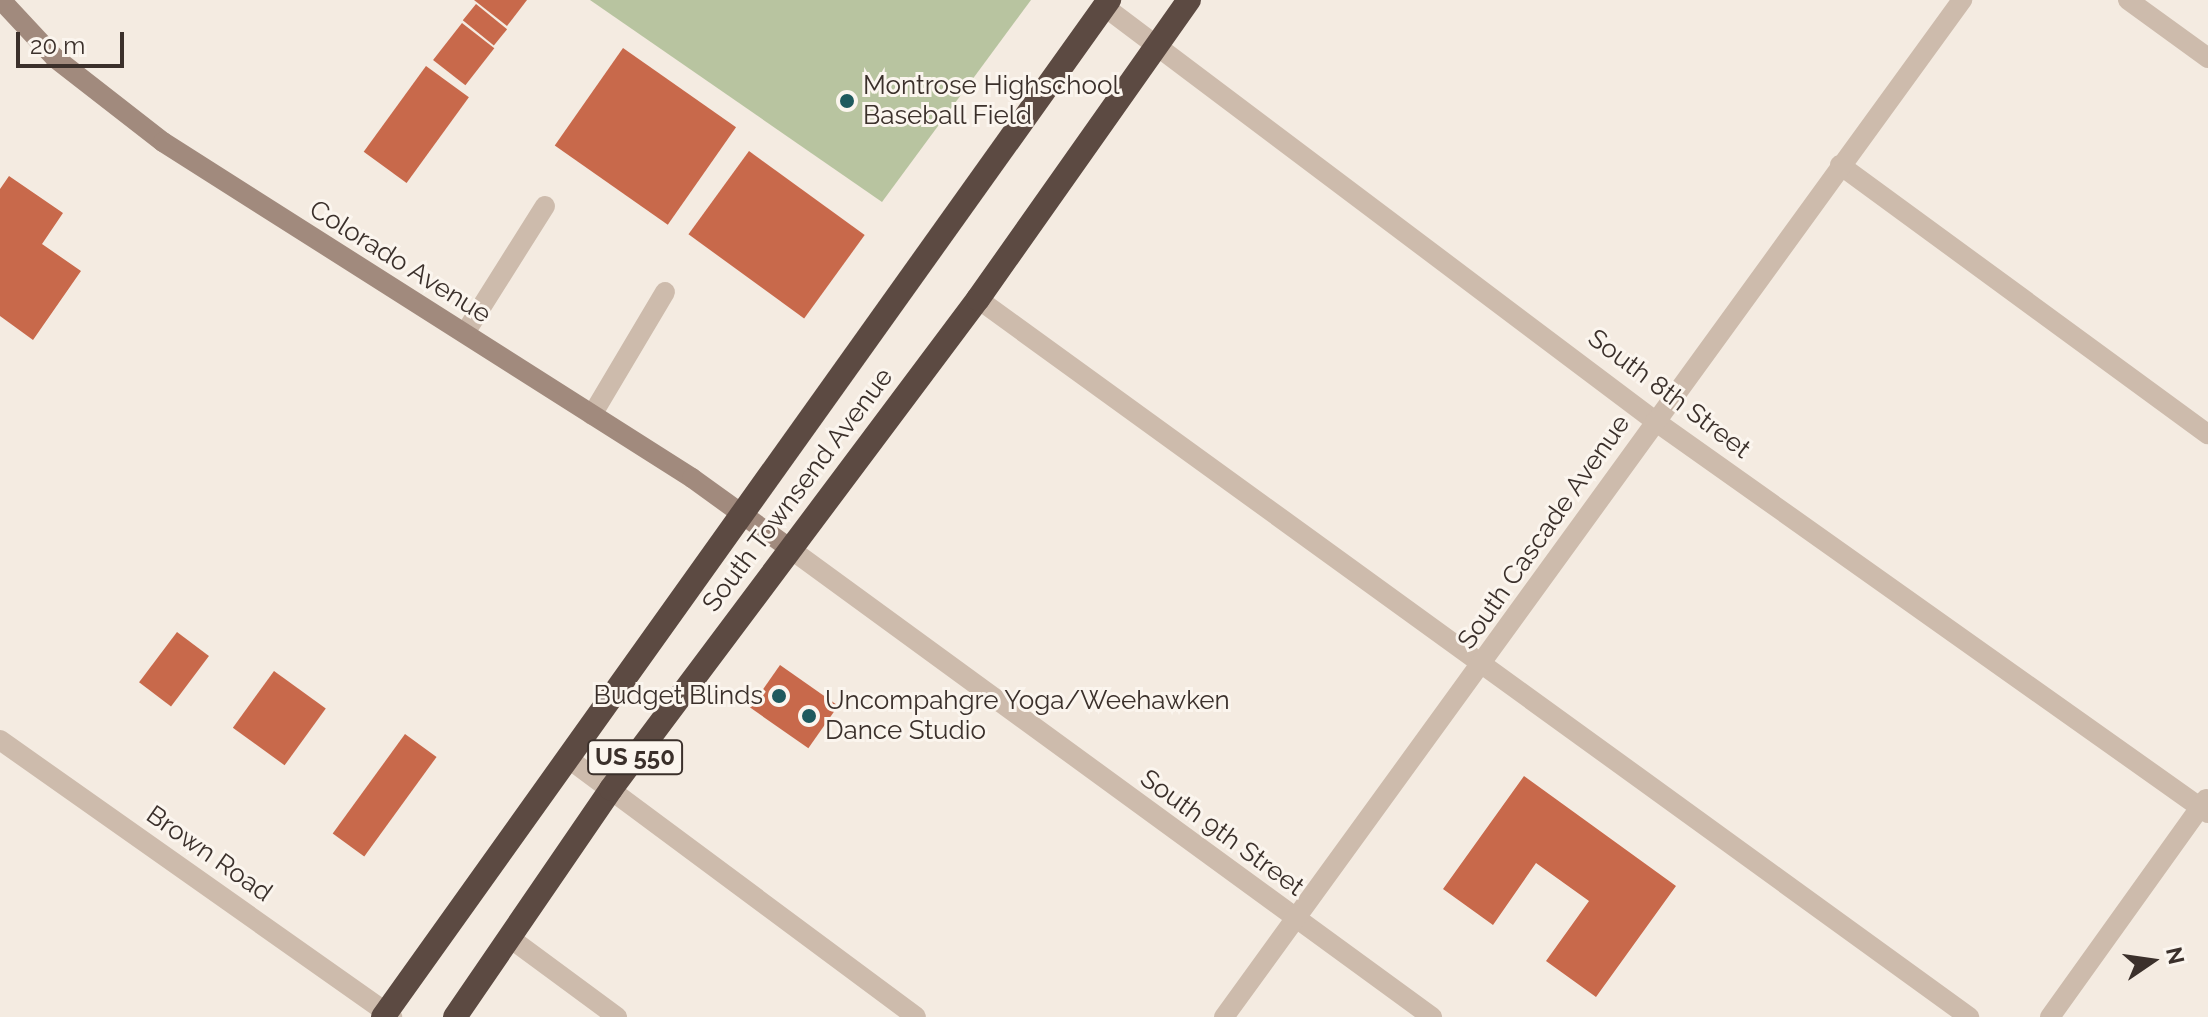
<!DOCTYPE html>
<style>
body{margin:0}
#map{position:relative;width:2208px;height:1017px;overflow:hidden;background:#f4ebe1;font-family:Raleway,sans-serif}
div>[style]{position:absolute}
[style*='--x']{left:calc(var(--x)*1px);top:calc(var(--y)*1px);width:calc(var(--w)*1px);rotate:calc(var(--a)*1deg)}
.green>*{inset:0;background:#b8c4a0}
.building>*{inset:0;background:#c8694b;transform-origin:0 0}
.lane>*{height:20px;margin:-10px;padding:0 10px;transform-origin:10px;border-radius:10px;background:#cdbbac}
.street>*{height:20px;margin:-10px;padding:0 10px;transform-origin:10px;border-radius:10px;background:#cdbbac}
.secondary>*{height:20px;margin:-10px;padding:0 10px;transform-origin:10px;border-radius:10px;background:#a18a7d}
.highway>*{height:24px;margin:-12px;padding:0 12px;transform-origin:12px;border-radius:12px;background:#5c4a42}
.dots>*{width:22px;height:22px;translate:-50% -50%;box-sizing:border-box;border:4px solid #fbf5ee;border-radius:50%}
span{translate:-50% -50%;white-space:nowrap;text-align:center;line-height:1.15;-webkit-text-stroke:6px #fbf5ee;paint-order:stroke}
.shield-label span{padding:2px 6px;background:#fbf5ee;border:2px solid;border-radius:6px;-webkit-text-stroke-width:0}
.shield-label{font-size:24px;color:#3b302b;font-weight:700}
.poi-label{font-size:26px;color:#3b302b}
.left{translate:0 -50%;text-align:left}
.right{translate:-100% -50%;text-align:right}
.street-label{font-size:26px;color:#3b302b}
.north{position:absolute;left:2112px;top:921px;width:80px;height:80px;-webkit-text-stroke:6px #fbf5ee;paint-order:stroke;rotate:77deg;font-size:22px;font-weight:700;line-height:32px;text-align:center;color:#3b302b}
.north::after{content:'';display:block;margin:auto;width:28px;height:36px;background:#3b302b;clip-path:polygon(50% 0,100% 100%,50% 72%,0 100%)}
.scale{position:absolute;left:16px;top:32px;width:108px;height:36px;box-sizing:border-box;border:4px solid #3b302b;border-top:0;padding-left:10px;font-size:24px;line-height:28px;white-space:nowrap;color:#3b302b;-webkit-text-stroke:6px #fbf5ee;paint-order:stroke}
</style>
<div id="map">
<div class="green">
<i style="clip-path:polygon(590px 0,1031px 0,882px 202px)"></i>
</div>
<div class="building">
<i style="clip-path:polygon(474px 0,527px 0,507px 26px)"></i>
<i style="left:476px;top:4px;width:40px;height:21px;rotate:39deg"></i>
<i style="left:462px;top:23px;width:41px;height:47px;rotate:38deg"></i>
<i style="left:623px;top:48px;width:138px;height:119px;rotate:35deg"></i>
<i style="left:426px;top:66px;width:53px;height:106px;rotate:36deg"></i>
<i style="left:749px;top:151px;width:143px;height:103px;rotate:36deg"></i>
<i style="clip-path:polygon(9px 176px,63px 213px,42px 244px,81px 271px,33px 340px,0 316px,0 189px)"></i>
<i style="left:177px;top:632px;width:40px;height:63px;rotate:37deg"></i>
<i style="left:780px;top:665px;width:71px;height:52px;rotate:35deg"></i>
<i style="left:274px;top:671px;width:64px;height:70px;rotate:36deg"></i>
<i style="left:405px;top:734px;width:39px;height:123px;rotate:36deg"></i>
<i style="clip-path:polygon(1524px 776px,1676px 886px,1596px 997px,1546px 961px,1589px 901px,1536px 863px,1493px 925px,1443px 889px)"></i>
</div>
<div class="lane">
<i style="--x:1840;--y:165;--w:456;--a:36.2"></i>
<i style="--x:978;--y:299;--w:1224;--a:35.92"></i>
<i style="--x:465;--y:333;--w:150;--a:-57.8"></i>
<i style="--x:592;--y:415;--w:143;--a:-59.3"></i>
<i style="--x:569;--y:759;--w:432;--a:36.6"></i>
<i style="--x:510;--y:938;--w:133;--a:36.4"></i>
</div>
<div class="street">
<i style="--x:2128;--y:0;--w:99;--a:35.9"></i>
<i style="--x:1105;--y:7;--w:688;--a:36.97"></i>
<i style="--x:1655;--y:421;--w:678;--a:35.33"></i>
<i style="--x:789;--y:548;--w:796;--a:36.11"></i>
<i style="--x:0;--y:740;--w:480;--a:35.2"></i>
<i style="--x:1224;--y:1017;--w:1257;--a:-54.03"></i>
<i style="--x:2050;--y:1017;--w:268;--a:-54.4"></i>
</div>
<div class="secondary">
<i style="--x:1;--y:0;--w:79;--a:47"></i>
<i style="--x:55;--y:58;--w:137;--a:37.9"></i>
<i style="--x:163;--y:142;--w:627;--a:32.42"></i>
<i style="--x:692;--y:478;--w:120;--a:35.8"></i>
</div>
<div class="highway">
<i style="--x:383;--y:1017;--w:1250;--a:-54.48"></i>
<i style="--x:455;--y:1017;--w:276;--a:-55.6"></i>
<i style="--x:611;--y:789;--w:612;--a:-53.17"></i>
<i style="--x:978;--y:299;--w:366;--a:-54.8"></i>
</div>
<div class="dots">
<i style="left:847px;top:101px;background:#1f5a5e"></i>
<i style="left:779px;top:696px;background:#1f5a5e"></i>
<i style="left:809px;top:716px;background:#1f5a5e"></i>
</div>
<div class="shield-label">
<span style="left:635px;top:757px">US 550</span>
</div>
<div class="poi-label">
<span class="left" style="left:863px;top:101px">Montrose Highschool<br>Baseball Field</span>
<span class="right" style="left:763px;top:696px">Budget Blinds</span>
<span class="left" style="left:825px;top:716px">Uncompahgre Yoga/Weehawken<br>Dance Studio</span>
</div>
<div class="street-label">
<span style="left:400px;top:262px;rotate:32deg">Colorado Avenue</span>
<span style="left:1669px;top:394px;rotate:37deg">South 8th Street</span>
<span style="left:798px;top:490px;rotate:-53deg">South Townsend Avenue</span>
<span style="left:1544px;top:532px;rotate:-55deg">South Cascade Avenue</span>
<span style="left:1222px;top:833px;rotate:36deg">South 9th Street</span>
<span style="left:209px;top:854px;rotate:35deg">Brown Road</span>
</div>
<div class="north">N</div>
<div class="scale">20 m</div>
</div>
